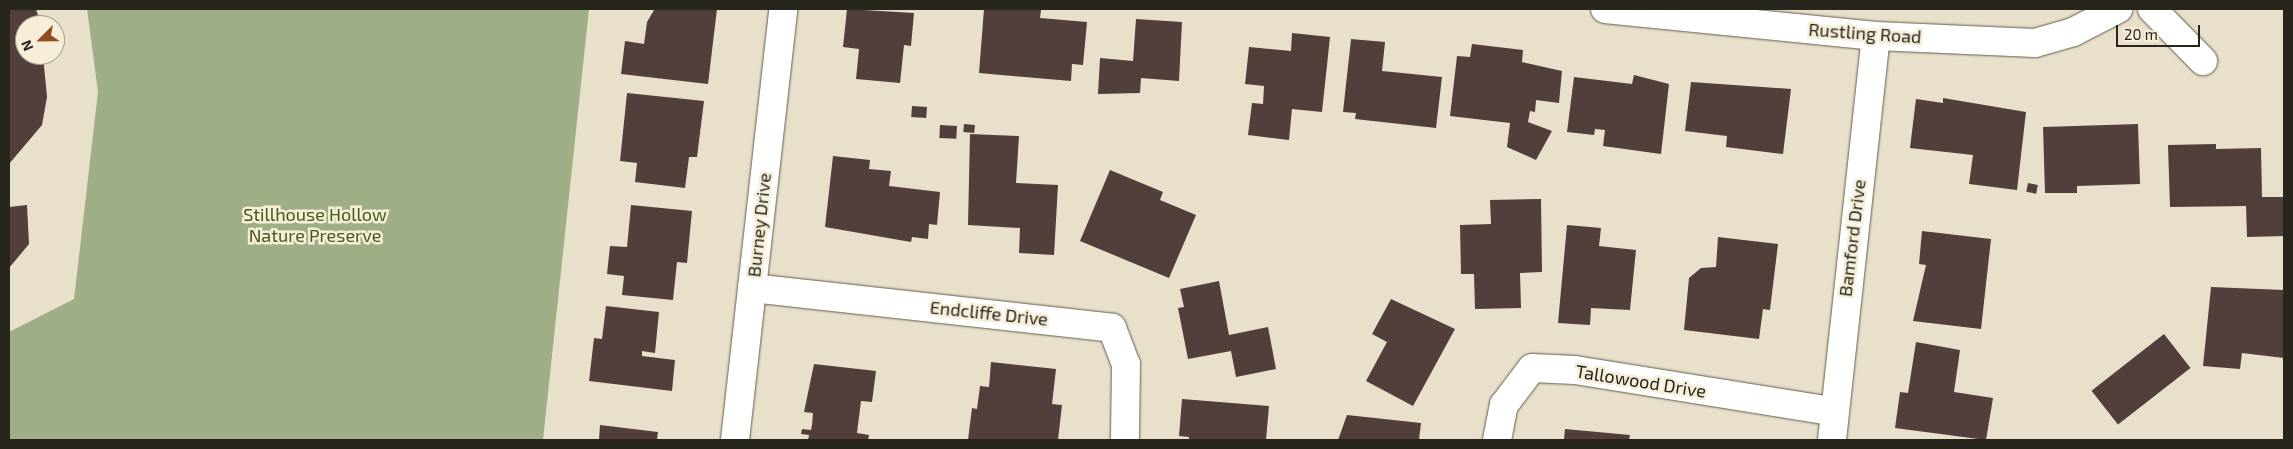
<!DOCTYPE html>
<style>
body{margin:0}
#map{position:relative;width:2293px;height:449px;overflow:hidden;background:#e9e0cc;font-family:"Exo 2",sans-serif}
div>[style]{position:absolute}
[style*='--x']{left:calc(var(--x)*1px);top:calc(var(--y)*1px);width:calc(var(--w)*1px);rotate:calc(var(--a)*1deg)}
.forest>*{inset:0;background:#9eaf87}
.building>*{inset:0;background:#523e3b;transform-origin:0 0}
.roads{filter:drop-shadow(0 0 1px #635c4b) drop-shadow(0 0 1px #635c4b)}
.street>*{height:28px;margin:-14px;padding:0 14px;transform-origin:14px;border-radius:14px;background:#fff}
span{translate:-50% -50%;white-space:nowrap;text-align:center;line-height:1.15;-webkit-text-stroke:5px #f6eed9;paint-order:stroke}
.street-label{font-size:18px;color:#28251d}
.park-label{font-size:18px;color:#44591c}
.frame{position:absolute;inset:0;border:10px solid #28251d;pointer-events:none}
.north{position:absolute;left:15px;top:15px;width:50px;height:50px;box-sizing:border-box;background:#f6eed9;border:1px solid #a49e8e;border-radius:50%;rotate:247deg;font-size:14px;font-weight:700;line-height:20px;text-align:center;color:#28251d}
.north::after{content:'';display:block;margin:auto;width:18px;height:22px;background:#924c22;clip-path:polygon(50% 0,100% 100%,50% 72%,0 100%)}
.scale{position:absolute;left:2116px;top:25px;width:84px;height:22px;box-sizing:border-box;border:2px solid #28251d;border-top:0;padding-left:6px;font-size:15px;line-height:18px;white-space:nowrap;color:#28251d;-webkit-text-stroke:4px #f6eed9;paint-order:stroke}
</style>
<div id="map">
<div class="forest">
<i style="clip-path:polygon(87px 9px,589px 9px,543px 440px,9px 440px,9px 332px,74px 299px,98px 92px)"></i>
</div>
<div class="building">
<i style="clip-path:polygon(9px 9px,36px 9px,41px 25px,25px 25px,25px 55px,43px 55px,47px 97px,42px 125px,9px 164px)"></i>
<i style="clip-path:polygon(717px 9px,708px 84px,621px 74px,625px 41px,644px 44px,647px 22px,654px 10px)"></i>
<i style="clip-path:polygon(847px 9px,914px 13px,911px 46px,904px 45px,900px 83px,856px 79px,859px 49px,843px 47px)"></i>
<i style="clip-path:polygon(984px 9px,1041px 10px,1040px 18px,1087px 22px,1083px 65px,1072px 64px,1071px 81px,979px 73px)"></i>
<i style="clip-path:polygon(1136px 19px,1182px 22px,1179px 81px,1141px 78px,1140px 93px,1098px 94px,1100px 58px,1133px 61px)"></i>
<i style="clip-path:polygon(1292px 33px,1330px 37px,1322px 112px,1292px 109px,1289px 140px,1248px 135px,1252px 103px,1263px 104px,1264px 86px,1245px 84px,1249px 47px,1291px 51px)"></i>
<i style="clip-path:polygon(1351px 39px,1385px 42px,1382px 71px,1442px 77px,1436px 128px,1355px 119px,1356px 113px,1343px 112px)"></i>
<i style="clip-path:polygon(1472px 44px,1523px 50px,1522px 62px,1562px 71px,1559px 103px,1536px 100px,1535px 112px,1530px 111px,1528px 122px,1552px 131px,1536px 160px,1507px 147px,1510px 123px,1450px 116px,1457px 56px,1470px 57px)"></i>
<i style="clip-path:polygon(1634px 75px,1669px 84px,1661px 154px,1603px 146px,1605px 130px,1595px 129px,1594px 135px,1567px 132px,1574px 77px,1632px 84px)"></i>
<i style="clip-path:polygon(1691px 82px,1791px 89px,1783px 154px,1726px 147px,1727px 136px,1685px 131px)"></i>
<i style="clip-path:polygon(627px 93px,704px 101px,697px 157px,689px 157px,685px 188px,635px 182px,637px 163px,620px 161px)"></i>
<i style="clip-path:polygon(1943px 98px,2026px 112px,2017px 190px,1969px 184px,1973px 155px,1910px 148px,1916px 99px,1943px 103px)"></i>
<i style="left:912px;top:106px;width:15px;height:11px;rotate:4deg"></i>
<i style="left:964px;top:124px;width:11px;height:8px;rotate:5deg"></i>
<i style="clip-path:polygon(2138px 124px,2140px 184px,2077px 186px,2077px 193px,2045px 193px,2043px 127px)"></i>
<i style="left:940px;top:125px;width:17px;height:13px;rotate:3deg"></i>
<i style="clip-path:polygon(970px 134px,1019px 136px,1016px 183px,1058px 185px,1054px 255px,1019px 253px,1020px 228px,968px 225px)"></i>
<i style="clip-path:polygon(2216px 144px,2216px 149px,2261px 148px,2262px 197px,2284px 197px,2284px 236px,2247px 237px,2246px 206px,2170px 207px,2168px 145px)"></i>
<i style="clip-path:polygon(833px 156px,870px 160px,869px 169px,891px 171px,889px 186px,940px 192px,937px 225px,929px 224px,928px 239px,912px 237px,911px 242px,825px 227px)"></i>
<i style="clip-path:polygon(1110px 170px,1163px 192px,1160px 200px,1196px 215px,1169px 278px,1080px 241px)"></i>
<i style="left:2028px;top:183px;width:10px;height:9px;rotate:11deg"></i>
<i style="clip-path:polygon(1541px 199px,1542px 272px,1520px 273px,1521px 308px,1475px 309px,1474px 274px,1461px 274px,1460px 225px,1491px 224px,1490px 200px)"></i>
<i style="clip-path:polygon(27px 205px,29px 244px,9px 268px,9px 207px)"></i>
<i style="clip-path:polygon(631px 205px,692px 211px,687px 263px,677px 262px,673px 300px,622px 295px,624px 276px,607px 274px,610px 246px,627px 247px)"></i>
<i style="clip-path:polygon(1567px 225px,1601px 228px,1599px 246px,1636px 250px,1630px 310px,1591px 308px,1590px 325px,1558px 323px)"></i>
<i style="clip-path:polygon(1922px 231px,1991px 239px,1981px 329px,1913px 321px,1926px 265px,1919px 264px)"></i>
<i style="clip-path:polygon(1718px 237px,1778px 244px,1770px 310px,1763px 309px,1759px 339px,1684px 330px,1689px 278px,1701px 268px,1716px 267px)"></i>
<i style="clip-path:polygon(1219px 281px,1229px 335px,1268px 327px,1276px 369px,1236px 377px,1231px 351px,1188px 359px,1178px 308px,1184px 307px,1180px 289px)"></i>
<i style="clip-path:polygon(2211px 287px,2284px 290px,2284px 358px,2242px 353px,2240px 369px,2203px 366px)"></i>
<i style="clip-path:polygon(1391px 299px,1455px 329px,1413px 406px,1366px 381px,1387px 342px,1372px 334px)"></i>
<i style="clip-path:polygon(606px 306px,659px 312px,655px 353px,642px 351px,642px 356px,675px 360px,672px 391px,589px 381px,594px 338px,602px 339px)"></i>
<i style="left:2164px;top:334px;width:43px;height:92px;rotate:52deg"></i>
<i style="clip-path:polygon(1916px 342px,1960px 350px,1954px 392px,1993px 398px,1986px 440px,1895px 428px,1900px 392px,1908px 393px)"></i>
<i style="clip-path:polygon(991px 362px,1056px 369px,1052px 404px,1062px 405px,1058px 440px,968px 440px,972px 408px,977px 409px,980px 386px,989px 387px)"></i>
<i style="clip-path:polygon(814px 364px,876px 371px,872px 402px,861px 401px,857px 433px,869px 435px,868px 440px,808px 440px,809px 435px,801px 434px,802px 429px,811px 430px,812px 425px,813px 413px,804px 412px)"></i>
<i style="clip-path:polygon(1182px 399px,1269px 406px,1266px 440px,1189px 440px,1189px 437px,1179px 436px)"></i>
<i style="clip-path:polygon(1347px 415px,1421px 423px,1419px 440px,1338px 440px)"></i>
<i style="clip-path:polygon(600px 425px,658px 432px,657px 440px,599px 440px)"></i>
<i style="clip-path:polygon(1565px 429px,1630px 435px,1629px 440px,1564px 440px)"></i>
</div>
<div class="roads">
<div class="street">
<i style="--x:1605;--y:9;--w:272;--a:5.7"></i>
<i style="--x:1876;--y:36;--w:159;--a:2.5"></i>
<i style="--x:2035;--y:43;--w:40;--a:-16"></i>
<i style="--x:2073;--y:32;--w:51;--a:-27.1"></i>
<i style="--x:2152;--y:9;--w:73;--a:45.6"></i>
<i style="--x:752;--y:288;--w:362;--a:6.3"></i>
<i style="--x:1112;--y:328;--w:39;--a:69"></i>
<i style="--x:1126;--y:364;--w:76;--a:90.8"></i>
<i style="--x:735;--y:440;--w:434;--a:-83.6"></i>
<i style="--x:1497;--y:440;--w:36;--a:-79"></i>
<i style="--x:1504;--y:405;--w:46;--a:-52.9"></i>
<i style="--x:1532;--y:368;--w:43;--a:2.7"></i>
<i style="--x:1575;--y:370;--w:260;--a:9.1"></i>
<i style="--x:1832;--y:440;--w:406;--a:-83.8"></i>
</div>
</div>
<div class="street-label">
<span style="left:1865px;top:33px;rotate:4deg">Rustling Road</span>
<span style="left:759px;top:225px;rotate:-84deg">Burney Drive</span>
<span style="left:1852px;top:238px;rotate:-83deg">Bamford Drive</span>
<span style="left:989px;top:313px;rotate:6deg">Endcliffe Drive</span>
<span style="left:1641px;top:381px;rotate:9deg">Tallowood Drive</span>
</div>
<div class="park-label">
<span style="left:315px;top:225px">Stillhouse Hollow<br>Nature Preserve</span>
</div>
<div class="frame"></div>
<div class="north">N</div>
<div class="scale">20 m</div>
</div>
